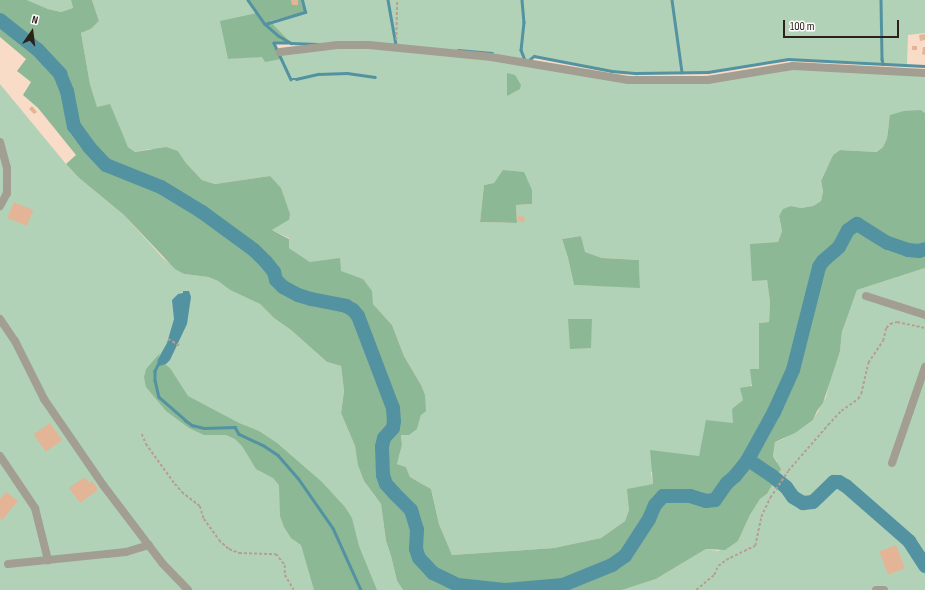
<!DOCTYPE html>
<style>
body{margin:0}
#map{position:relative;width:925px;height:590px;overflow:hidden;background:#f9dcc8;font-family:"Sofia Sans Condensed",sans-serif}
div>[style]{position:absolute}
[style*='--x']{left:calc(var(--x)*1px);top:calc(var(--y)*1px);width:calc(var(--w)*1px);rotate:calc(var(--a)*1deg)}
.green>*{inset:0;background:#b2d2b8}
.forest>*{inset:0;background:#8db895}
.water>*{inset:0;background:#5393a1}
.stream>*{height:2.5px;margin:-1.25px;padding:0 1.25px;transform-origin:1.25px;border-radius:1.25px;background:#5393a1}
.river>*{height:14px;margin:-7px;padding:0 7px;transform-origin:7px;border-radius:7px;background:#5393a1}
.building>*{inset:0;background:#e3b495;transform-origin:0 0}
.path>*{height:1.5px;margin-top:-0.75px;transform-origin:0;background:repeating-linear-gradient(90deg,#b69f8f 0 3px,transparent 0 5px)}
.street>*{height:8px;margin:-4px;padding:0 4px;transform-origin:4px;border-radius:4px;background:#a39e92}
span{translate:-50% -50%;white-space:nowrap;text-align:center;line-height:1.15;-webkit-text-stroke:3.5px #fff;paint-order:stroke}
.north{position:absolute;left:12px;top:12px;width:40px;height:40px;-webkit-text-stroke:3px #fff;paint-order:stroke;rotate:14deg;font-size:11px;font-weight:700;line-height:16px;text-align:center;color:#2b2119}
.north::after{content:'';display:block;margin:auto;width:14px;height:18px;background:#2b2119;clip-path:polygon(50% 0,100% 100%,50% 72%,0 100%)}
.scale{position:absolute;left:783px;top:20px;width:116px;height:18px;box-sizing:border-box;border:2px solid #2b2119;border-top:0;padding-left:5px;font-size:12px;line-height:14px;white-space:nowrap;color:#2b2119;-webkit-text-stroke:3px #fff;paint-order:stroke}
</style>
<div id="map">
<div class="green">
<i style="clip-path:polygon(27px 0,71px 0,73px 8px,61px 12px,48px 9px)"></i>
<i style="clip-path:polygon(evenodd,92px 0,248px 0,258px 13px,228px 59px,262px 56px,281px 59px,278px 54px,350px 46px,509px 62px,630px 82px,802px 68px,925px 75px,925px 113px,921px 110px,889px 122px,887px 138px,883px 147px,875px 152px,840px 150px,833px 155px,821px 181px,823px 191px,821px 201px,813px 206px,801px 208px,791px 206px,779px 216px,782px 231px,778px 242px,752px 280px,767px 280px,770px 302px,769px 322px,759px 323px,759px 369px,733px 423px,702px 443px,699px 456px,651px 472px,653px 484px,629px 510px,625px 521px,601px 538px,554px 548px,452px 555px,439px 524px,431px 489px,410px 477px,406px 467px,397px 464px,402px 445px,401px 435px,417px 429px,421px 415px,421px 385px,404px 356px,392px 325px,373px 304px,363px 279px,310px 262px,289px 248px,289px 238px,272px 230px,289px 220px,270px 176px,215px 184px,202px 180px,186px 163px,178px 151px,150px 149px,135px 152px,128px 147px,123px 137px,97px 108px,90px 84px,81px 33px,91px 29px,99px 21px,92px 0,498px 178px,532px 204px,516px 205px,517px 223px,480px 222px,484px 185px,494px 183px,498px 178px,92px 0,581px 236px,584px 252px,602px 258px,639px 260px,640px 287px,574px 285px,568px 258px,562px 239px,581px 236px)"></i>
<i style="clip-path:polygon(302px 0,925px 0,925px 33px,908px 35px,907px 64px,874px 64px,867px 62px,788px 59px,708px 72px,637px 73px,612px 71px,534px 56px,531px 60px,486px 52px,461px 50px,291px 43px,270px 21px,304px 12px)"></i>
<i style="clip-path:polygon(0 84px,66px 164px,79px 178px,124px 215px,163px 258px,184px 274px,208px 277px,218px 281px,230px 290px,260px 304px,274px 318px,291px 330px,327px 362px,341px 366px,344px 391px,341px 413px,355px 446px,359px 465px,364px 481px,381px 504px,386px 541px,391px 556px,397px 581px,403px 590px,0 590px)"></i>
<i style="clip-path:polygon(925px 268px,925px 590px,622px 590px,656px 579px,706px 549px,718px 551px,738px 541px,750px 515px,760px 499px,767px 494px,777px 461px,773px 456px,775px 442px,783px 439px,813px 420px,826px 397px,832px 370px,840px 351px,842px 332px,857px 290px)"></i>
</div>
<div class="forest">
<i style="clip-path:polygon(0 0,27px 0,48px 9px,61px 12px,73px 8px,71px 0,92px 0,99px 21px,91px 29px,81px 33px,90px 84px,97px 107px,110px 104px,128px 147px,135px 152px,166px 147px,178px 151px,186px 163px,202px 180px,215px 184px,270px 176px,281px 188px,290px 214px,289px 220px,272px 230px,289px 239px,289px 248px,310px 262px,340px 258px,341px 271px,363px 279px,372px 291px,373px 304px,392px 325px,404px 356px,421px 385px,425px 395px,426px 411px,421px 415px,417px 429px,409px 435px,401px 435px,402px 445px,397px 464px,406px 467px,410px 477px,431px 489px,439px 524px,452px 555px,554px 548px,601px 538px,625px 521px,629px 510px,627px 489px,653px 484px,650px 450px,699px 456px,706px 420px,733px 423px,732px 409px,743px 400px,740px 388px,752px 386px,750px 369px,759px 369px,759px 323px,769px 322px,770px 302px,767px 280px,752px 281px,750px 244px,778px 242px,782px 231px,779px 216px,783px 209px,791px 206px,801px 208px,813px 206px,821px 201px,823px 191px,821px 181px,833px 155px,840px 150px,876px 152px,883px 147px,887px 138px,890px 115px,904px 111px,921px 110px,925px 113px,925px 268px,857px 290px,842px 332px,840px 351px,823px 403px,817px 411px,813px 420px,795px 433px,775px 442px,773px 456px,781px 469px,767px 494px,760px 499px,750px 515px,738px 541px,725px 550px,706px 549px,656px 579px,622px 590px,403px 590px,397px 581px,391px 556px,386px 541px,381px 504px,364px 481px,358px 465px,355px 446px,341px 413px,344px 391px,341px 366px,327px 362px,291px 330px,274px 318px,260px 304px,230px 290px,218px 281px,208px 277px,184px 274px,175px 269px,124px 215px,79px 178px,66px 164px,76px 155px,38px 108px,23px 95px,31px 82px,17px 71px,26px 59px,0 37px)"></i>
<i style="clip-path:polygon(248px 0,302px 0,305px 12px,270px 21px,291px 43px,274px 43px,281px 59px,265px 62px,262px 57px,228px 59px,220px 21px,257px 13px)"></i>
<i style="clip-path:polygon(507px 73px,515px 75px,521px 85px,520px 89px,507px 96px)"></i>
<i style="clip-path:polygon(503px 170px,524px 172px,532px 190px,532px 204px,516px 205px,517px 223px,480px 222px,484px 185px,494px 183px)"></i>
<i style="clip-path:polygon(581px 236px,585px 252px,602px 258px,639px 260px,640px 288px,574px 285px,568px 258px,562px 239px)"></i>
<i style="clip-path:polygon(568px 319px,592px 319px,591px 348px,570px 349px)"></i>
<i style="clip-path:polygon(160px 353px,158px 359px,170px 368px,188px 396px,239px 423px,259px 431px,277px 443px,322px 482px,345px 507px,352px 518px,359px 546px,377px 590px,314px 590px,301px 545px,291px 538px,284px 527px,280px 516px,279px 485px,273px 478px,256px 469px,242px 446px,235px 439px,226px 435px,204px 435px,189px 428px,166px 411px,146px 387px,144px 377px,146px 369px)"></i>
</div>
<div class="water">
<i style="clip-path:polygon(183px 291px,189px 291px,191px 297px,187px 324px,170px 360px,166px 364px,159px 366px,157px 365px,158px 359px,167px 343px,174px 319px,172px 300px,178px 294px,183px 293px)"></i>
</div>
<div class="stream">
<i style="--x:248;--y:0;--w:29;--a:55"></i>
<i style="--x:265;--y:24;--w:18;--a:41"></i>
<i style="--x:279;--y:36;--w:14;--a:30"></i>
<i style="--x:291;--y:43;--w:26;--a:2"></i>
<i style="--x:388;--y:0;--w:46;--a:79.9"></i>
<i style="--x:396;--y:45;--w:2;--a:180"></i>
<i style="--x:522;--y:0;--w:22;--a:85"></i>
<i style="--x:524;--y:22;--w:28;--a:96"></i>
<i style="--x:521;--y:50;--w:11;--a:68"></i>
<i style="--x:672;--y:0;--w:73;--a:82.1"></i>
<i style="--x:881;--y:0;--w:59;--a:89"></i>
<i style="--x:882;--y:59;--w:5;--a:79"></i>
<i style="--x:265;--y:24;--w:42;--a:-16.7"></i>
<i style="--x:305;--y:12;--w:12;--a:-104"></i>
<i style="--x:290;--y:43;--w:16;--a:180"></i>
<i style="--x:274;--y:43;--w:40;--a:65"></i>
<i style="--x:291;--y:79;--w:5;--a:0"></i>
<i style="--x:296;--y:79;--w:23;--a:-13"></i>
<i style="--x:318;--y:74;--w:29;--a:-2"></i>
<i style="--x:347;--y:73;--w:28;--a:8"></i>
<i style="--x:458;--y:50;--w:34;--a:5"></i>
<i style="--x:529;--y:60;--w:6;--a:-39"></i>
<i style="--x:534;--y:56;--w:79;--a:10.9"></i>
<i style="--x:612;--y:71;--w:25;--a:5"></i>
<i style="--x:637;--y:73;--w:71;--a:-0.8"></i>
<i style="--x:708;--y:72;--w:81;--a:-9.2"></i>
<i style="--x:788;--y:59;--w:137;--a:2.9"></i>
<i style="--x:158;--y:365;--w:7;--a:117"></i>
<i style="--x:155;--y:371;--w:9;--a:90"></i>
<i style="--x:155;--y:380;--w:17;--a:77"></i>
<i style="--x:159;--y:397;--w:35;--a:41"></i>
<i style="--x:185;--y:420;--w:9;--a:36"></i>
<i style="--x:192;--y:425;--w:12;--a:14"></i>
<i style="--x:204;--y:428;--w:31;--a:-2"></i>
<i style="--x:235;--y:427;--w:8;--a:60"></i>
<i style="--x:239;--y:434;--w:26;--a:25"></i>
<i style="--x:263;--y:445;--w:18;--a:34"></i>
<i style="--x:278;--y:455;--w:30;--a:49"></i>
<i style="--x:298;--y:478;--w:61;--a:55"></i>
<i style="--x:333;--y:528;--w:68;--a:65.7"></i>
</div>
<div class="river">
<i style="--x:0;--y:20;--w:48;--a:38.3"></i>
<i style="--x:38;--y:50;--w:33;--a:47"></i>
<i style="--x:60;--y:74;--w:18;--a:68"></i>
<i style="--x:67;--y:91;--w:36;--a:79"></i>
<i style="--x:74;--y:126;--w:26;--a:54"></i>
<i style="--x:89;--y:147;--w:25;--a:47"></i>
<i style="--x:106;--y:165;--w:59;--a:21.8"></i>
<i style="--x:161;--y:187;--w:48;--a:31.4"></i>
<i style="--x:202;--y:212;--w:64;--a:36.2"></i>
<i style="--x:254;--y:250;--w:17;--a:45"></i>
<i style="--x:266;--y:262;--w:13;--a:51"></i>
<i style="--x:274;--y:272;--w:8;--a:76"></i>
<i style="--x:276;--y:280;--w:10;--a:45"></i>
<i style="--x:283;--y:287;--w:17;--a:28"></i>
<i style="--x:298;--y:295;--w:14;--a:17"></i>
<i style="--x:311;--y:299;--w:36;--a:11"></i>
<i style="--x:346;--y:306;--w:8;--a:30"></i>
<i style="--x:353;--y:310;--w:8;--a:50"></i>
<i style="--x:358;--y:316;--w:98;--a:69.2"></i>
<i style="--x:393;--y:408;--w:13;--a:86"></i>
<i style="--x:394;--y:421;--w:7;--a:98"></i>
<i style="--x:393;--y:428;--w:13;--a:132"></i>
<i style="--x:384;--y:438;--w:9;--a:103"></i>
<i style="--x:382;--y:447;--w:28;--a:88"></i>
<i style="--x:383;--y:475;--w:9;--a:72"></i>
<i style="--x:386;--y:484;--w:12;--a:48"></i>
<i style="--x:394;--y:493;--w:24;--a:45"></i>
<i style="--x:411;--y:510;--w:21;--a:73"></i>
<i style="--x:417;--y:530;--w:19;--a:93"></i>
<i style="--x:416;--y:549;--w:9;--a:72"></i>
<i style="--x:419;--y:558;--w:21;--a:47"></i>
<i style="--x:433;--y:573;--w:28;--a:26"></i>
<i style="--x:458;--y:585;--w:47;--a:6.1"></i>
<i style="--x:505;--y:590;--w:58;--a:-4.9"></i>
<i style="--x:563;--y:585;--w:53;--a:-22.2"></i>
<i style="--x:612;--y:565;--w:16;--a:-35"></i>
<i style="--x:625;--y:556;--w:44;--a:-57"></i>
<i style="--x:649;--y:519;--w:15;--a:-67"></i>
<i style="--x:655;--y:505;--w:12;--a:-48"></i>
<i style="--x:663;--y:496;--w:27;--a:0"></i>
<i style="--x:690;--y:496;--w:17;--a:17"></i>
<i style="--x:706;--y:501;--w:9;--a:-6"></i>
<i style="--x:715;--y:500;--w:21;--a:-55"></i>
<i style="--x:727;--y:483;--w:11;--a:-41"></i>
<i style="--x:735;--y:476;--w:19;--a:-51"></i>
<i style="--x:747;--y:461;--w:56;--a:-61.1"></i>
<i style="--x:774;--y:412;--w:46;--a:-65.7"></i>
<i style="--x:793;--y:370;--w:106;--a:-75.8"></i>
<i style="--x:819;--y:267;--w:7;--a:-56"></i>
<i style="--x:823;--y:261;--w:21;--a:-41"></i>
<i style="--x:839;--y:247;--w:19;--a:-62"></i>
<i style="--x:848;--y:230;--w:11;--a:-34"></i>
<i style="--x:857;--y:224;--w:36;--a:32"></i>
<i style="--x:888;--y:243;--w:21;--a:19"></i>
<i style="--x:908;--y:250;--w:11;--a:5"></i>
<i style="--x:919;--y:251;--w:6;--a:-18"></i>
<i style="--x:747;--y:461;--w:3;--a:0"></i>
<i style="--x:750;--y:461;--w:25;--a:34"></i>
<i style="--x:771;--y:475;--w:19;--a:39"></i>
<i style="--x:786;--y:487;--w:12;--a:55"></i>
<i style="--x:793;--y:497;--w:12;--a:31"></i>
<i style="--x:803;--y:503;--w:10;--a:-6"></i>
<i style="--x:813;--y:502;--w:29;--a:-44"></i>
<i style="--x:834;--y:482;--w:5;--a:0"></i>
<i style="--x:839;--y:482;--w:8;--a:30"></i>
<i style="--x:846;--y:486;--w:84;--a:41.1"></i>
<i style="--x:909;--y:541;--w:30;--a:57"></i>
</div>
<div class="building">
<i style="clip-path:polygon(291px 0,298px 0,298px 5px,292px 5px)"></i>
<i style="clip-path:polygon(925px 34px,925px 40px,920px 41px,919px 35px)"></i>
<i style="left:912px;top:46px;width:5px;height:4px"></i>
<i style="clip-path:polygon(923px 47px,925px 47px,925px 55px,922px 54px)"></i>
<i style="clip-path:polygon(32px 106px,37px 112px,34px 114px,29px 109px)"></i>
<i style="left:14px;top:202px;width:21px;height:17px;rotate:23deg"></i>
<i style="clip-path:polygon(518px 216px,525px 217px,524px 222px,518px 222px)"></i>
<i style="left:50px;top:423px;width:21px;height:20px;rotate:55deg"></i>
<i style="clip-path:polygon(85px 477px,89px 483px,92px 481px,98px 490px,80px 503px,69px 488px)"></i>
<i style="clip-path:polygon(6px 492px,18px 501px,2px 520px,0 518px,0 499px)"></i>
<i style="left:896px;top:545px;width:25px;height:18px;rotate:69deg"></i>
</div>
<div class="path">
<i style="--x:396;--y:40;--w:40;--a:-88.6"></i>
<i style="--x:168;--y:339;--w:13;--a:29"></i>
<i style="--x:142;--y:434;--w:11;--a:68"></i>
<i style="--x:146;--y:444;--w:49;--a:54.1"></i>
<i style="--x:175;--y:484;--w:11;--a:49"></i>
<i style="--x:182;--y:492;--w:23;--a:38"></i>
<i style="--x:200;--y:506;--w:14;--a:73"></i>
<i style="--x:204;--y:519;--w:26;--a:54"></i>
<i style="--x:219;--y:540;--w:13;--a:42"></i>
<i style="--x:229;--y:549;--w:11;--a:22"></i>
<i style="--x:239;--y:553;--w:37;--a:2"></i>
<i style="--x:276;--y:554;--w:14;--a:51"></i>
<i style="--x:285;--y:565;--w:10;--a:90"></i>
<i style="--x:285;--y:575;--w:17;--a:59"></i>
<i style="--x:696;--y:590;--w:23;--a:-40"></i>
<i style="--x:714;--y:575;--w:10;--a:-66"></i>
<i style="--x:718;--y:566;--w:10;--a:-37"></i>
<i style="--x:726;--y:560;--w:32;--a:-26"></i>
<i style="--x:755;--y:546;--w:30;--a:-78"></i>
<i style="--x:761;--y:517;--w:21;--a:-65"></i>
<i style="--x:770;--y:498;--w:32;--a:-56"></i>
<i style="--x:788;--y:471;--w:61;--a:-49"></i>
<i style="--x:828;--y:425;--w:19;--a:-47"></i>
<i style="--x:841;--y:411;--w:21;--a:-35"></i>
<i style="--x:858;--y:399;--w:6;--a:-59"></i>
<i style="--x:861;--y:394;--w:32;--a:-77"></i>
<i style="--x:868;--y:363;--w:27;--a:-56"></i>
<i style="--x:883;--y:341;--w:13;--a:-77"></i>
<i style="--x:886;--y:328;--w:6;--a:-45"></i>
<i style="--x:890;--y:324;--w:7;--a:-16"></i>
<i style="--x:897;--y:322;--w:29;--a:12"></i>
</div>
<div class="street">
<i style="--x:280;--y:52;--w:58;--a:-6.9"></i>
<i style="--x:338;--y:45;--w:31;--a:0"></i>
<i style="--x:369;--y:45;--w:123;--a:5.6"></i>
<i style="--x:491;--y:57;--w:139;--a:9.5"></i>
<i style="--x:628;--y:80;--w:80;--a:0"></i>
<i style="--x:708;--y:80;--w:86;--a:-9.4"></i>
<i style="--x:793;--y:66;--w:132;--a:3"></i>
<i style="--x:0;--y:142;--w:27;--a:75"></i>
<i style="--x:7;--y:168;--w:25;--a:90"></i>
<i style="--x:7;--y:193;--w:15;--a:118"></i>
<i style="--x:866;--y:296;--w:62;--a:17.9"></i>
<i style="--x:0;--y:319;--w:27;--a:56"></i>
<i style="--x:15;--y:341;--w:65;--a:63.4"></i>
<i style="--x:44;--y:399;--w:104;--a:55.5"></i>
<i style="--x:103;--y:485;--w:99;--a:52.8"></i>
<i style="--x:163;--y:564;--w:36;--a:46"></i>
<i style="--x:0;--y:456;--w:63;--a:56.1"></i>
<i style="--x:35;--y:508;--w:54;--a:76"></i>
<i style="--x:892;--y:463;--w:102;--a:-71"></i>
<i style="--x:8;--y:564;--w:100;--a:-5.8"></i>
<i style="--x:107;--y:554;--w:19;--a:-6"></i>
<i style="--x:126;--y:552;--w:24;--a:-17"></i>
<i style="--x:876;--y:590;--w:8;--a:0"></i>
</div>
<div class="north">N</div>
<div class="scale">100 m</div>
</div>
